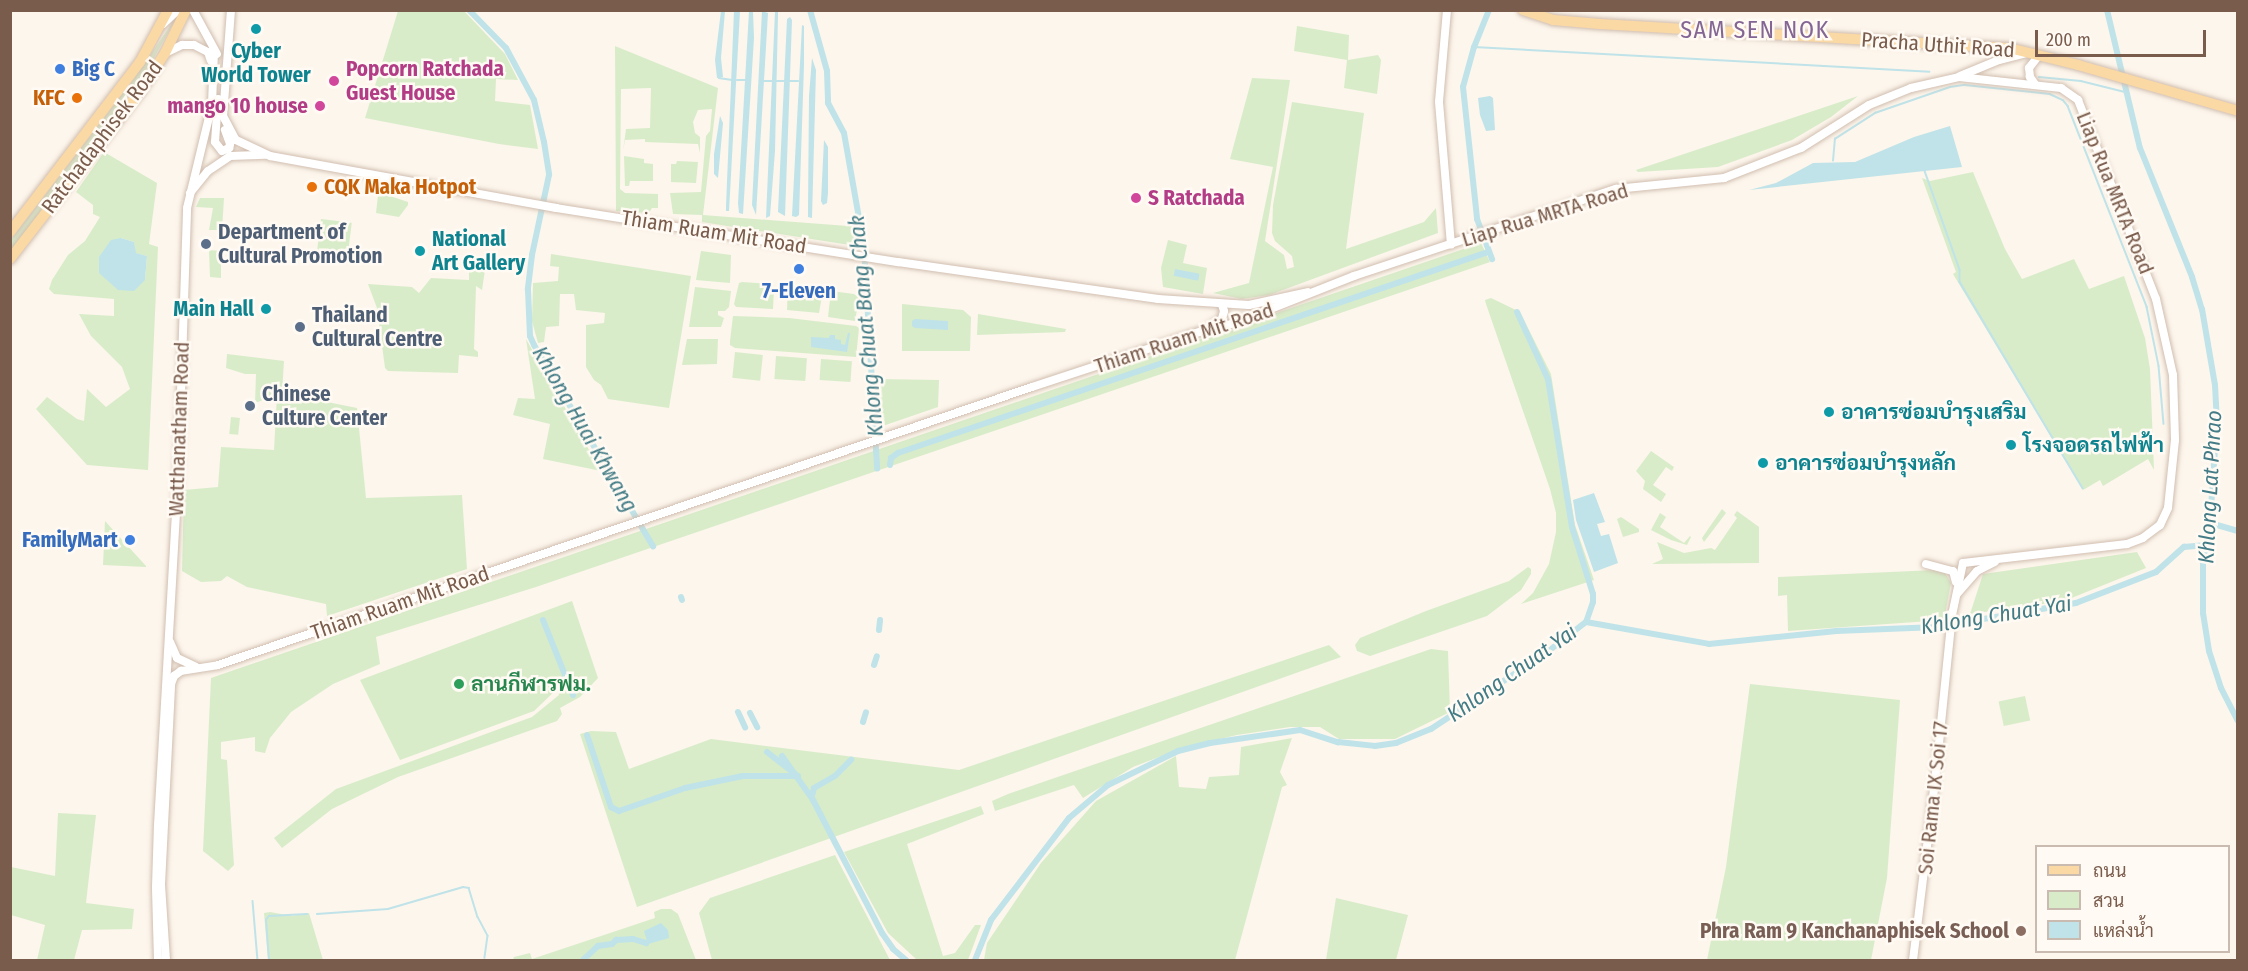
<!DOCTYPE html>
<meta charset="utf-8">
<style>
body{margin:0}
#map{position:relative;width:2248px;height:971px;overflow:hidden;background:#fdf6ec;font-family:"Fira Sans Condensed",Sarabun,sans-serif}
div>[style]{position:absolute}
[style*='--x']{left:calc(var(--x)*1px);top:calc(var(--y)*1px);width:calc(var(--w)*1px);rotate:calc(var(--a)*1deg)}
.green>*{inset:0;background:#d8ecc9;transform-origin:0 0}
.water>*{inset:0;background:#bfe3e8;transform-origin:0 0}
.stream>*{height:1.5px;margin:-0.75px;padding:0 0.75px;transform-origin:0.75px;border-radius:0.75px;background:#bfe3e8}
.canal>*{height:6px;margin:-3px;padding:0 3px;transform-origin:3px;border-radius:3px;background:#bfe3e8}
.roads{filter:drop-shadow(0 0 2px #d1beb0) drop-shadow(0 0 2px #d1beb0)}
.minor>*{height:8px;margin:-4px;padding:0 4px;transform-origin:4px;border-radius:4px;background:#fff}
.major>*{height:10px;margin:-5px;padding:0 5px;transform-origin:5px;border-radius:5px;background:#fbd9a5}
.dots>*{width:16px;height:16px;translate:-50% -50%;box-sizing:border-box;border:3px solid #fffaf3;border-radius:50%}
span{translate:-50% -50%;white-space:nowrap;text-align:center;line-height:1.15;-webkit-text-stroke:5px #fffaf3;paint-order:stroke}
.street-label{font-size:21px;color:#7a5c4d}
.culture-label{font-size:21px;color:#0d838f;font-weight:700}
.left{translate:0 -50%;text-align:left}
.right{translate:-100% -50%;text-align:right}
.shop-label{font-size:21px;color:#366cbe;font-weight:700}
.hotel-label{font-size:21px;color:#b23c85;font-weight:700}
.food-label{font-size:21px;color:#c56008;font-weight:700}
.service-label{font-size:21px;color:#4e5e75;font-weight:700}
.leisure-label{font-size:21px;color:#27864d;font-weight:700}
.education-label{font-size:21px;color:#785e54;font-weight:700}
.water-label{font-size:22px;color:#437c86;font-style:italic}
.quarter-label{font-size:24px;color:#846695;letter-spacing:1.5px}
.frame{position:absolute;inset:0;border:12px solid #7a5c4d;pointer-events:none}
.legend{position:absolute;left:2035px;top:845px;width:195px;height:108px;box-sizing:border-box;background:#fffaf3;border:2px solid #cabbb1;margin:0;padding:8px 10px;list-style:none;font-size:18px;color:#7a5c4d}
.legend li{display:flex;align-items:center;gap:12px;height:30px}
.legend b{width:30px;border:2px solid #cabbb1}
.scale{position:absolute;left:2035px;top:30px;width:171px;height:27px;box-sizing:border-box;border:3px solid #7a5c4d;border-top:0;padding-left:8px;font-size:18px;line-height:21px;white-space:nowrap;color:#7a5c4d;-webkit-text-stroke:4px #fffaf3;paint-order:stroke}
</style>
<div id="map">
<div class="green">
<i style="clip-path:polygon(398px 11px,464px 11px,505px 54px,518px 80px,496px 79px,495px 101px,530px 105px,538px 149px,499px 144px,365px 118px)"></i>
<i style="clip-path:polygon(179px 13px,146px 72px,11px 251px,10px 241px,131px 83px)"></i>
<i style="clip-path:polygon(1297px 26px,1349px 35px,1348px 60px,1378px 55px,1381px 60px,1377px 94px,1344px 88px,1347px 60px,1294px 51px)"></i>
<i style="clip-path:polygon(615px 46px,718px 88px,703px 215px,848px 226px,853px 222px,856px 246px,702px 222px,702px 215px,673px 214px,670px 193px,701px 192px,706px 136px,710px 131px,712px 109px,698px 110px,693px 122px,695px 133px,700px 137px,700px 153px,698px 144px,645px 142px,645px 139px,625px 140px,623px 151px,626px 129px,650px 128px,651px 88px,621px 89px,620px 189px,625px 193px,658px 194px,658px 208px,652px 208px,649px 213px,616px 211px)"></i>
<i style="clip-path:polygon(1252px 78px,1290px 80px,1265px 241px,1284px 255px,1287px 269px,1294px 267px,1292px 256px,1275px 241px,1272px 233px,1273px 205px,1292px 102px,1364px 113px,1346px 249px,1424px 222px,1436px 208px,1438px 233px,1269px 295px,1242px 299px,1213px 293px,1249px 283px,1273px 167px,1230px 159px)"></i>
<i style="clip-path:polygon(1858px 96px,1831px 117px,1792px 140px,1718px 167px,1638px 172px,1636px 170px)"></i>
<i style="clip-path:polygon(evenodd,104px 152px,157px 183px,149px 244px,158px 247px,148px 470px,87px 465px,36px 409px,47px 397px,77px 419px,84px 421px,87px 389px,106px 407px,130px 389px,122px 367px,91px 336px,79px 314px,114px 316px,114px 299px,54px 294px,49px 289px,52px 280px,68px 255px,85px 241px,100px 217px,93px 214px,93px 205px,76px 192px,104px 152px,121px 238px,134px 242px,135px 253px,147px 256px,145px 280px,121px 238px)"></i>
<i style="clip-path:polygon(624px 156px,644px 159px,644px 163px,653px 164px,653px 181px,630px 181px,629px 186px,625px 186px)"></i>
<i style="clip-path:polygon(677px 161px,698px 162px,696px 183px,671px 182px,671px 164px,676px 164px)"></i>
<i style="clip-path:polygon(1973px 172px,2005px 249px,2022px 279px,2074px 259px,2089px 289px,2124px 276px,2145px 338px,2150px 369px,2154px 470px,2148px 459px,2103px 486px,2100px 480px,2083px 490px,1953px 274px,1956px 272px,1922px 178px,1930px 181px)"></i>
<i style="clip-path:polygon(378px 195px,387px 195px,408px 202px,408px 205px,399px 217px,376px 213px)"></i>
<i style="clip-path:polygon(200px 198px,224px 198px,222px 230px,209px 230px,213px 208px,196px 207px)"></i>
<i style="left:321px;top:219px;width:31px;height:33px;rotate:7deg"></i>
<i style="clip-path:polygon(1168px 240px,1187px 245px,1183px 263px,1207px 268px,1203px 294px,1163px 287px,1161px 268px)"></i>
<i style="clip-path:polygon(1481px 243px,1490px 262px,536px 587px,376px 637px,380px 664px,333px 684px,291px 712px,270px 738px,265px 753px,255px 751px,255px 737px,221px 742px,221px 759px,227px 760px,234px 865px,228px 871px,203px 851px,211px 678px)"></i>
<i style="clip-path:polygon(209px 250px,221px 251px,221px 278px,210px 277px)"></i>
<i style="clip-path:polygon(701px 251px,731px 255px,730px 283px,696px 280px)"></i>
<i style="clip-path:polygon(551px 254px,691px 276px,669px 408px,608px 399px,601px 385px,594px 380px,586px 367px,586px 325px,604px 323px,605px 313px,576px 310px,574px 294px,560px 294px,559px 326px,546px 327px,544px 342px,538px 343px,532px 321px,533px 283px,558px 281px,559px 267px,550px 266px)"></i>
<i style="clip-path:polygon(469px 270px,485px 270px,482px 290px,476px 286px,474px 349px,478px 352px,478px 357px,459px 355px,458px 373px,388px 371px,385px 368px,377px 308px,368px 284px,412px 287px,419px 293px,431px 278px,469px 280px)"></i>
<i style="clip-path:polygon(742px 282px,770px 284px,774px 288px,773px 309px,736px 307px,734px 304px,739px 283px)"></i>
<i style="clip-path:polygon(788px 285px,823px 290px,819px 313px,787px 310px)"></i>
<i style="clip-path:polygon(695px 287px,731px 291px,729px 307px,725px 311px,718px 311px,718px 315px,724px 318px,721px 327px,689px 327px)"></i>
<i style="clip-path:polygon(831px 291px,854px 294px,859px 298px,855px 321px,828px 317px)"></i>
<i style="clip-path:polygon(1491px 298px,1520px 312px,1551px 374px,1575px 525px,1594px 580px,1521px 604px,1533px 593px,1549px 564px,1556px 532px,1556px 513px,1550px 489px,1486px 304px,1485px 300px)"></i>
<i style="clip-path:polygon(902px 304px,963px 310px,971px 317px,970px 351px,902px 351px)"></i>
<i style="clip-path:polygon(978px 314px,1066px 329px,1065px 332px,977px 335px)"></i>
<i style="clip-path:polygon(733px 316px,789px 318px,856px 326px,859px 328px,856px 357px,735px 348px,730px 345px,730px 341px)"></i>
<i style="clip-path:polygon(526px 339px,601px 471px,543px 459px,550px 424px,513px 415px,518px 398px,535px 399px)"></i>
<i style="clip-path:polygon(687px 339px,718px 339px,717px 364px,682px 365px)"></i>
<i style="left:735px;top:352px;width:28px;height:26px;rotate:6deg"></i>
<i style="clip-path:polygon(227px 354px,284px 361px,282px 393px,357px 408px,366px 498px,462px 495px,467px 569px,327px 616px,326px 604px,247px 587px,227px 576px,221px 581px,201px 582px,182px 571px,184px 490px,218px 487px,221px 447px,274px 450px,277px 395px,255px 403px,256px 374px,245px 374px,226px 368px)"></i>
<i style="left:776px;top:356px;width:31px;height:23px;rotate:4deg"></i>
<i style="left:821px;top:359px;width:31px;height:21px;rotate:4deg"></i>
<i style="clip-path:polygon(876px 379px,939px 380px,938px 407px,877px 428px)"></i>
<i style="left:231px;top:417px;width:9px;height:17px;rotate:6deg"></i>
<i style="clip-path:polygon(1651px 451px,1674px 467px,1672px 471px,1666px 467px,1653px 485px,1666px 494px,1661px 502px,1643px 489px,1645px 481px,1636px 471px)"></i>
<i style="clip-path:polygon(1722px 509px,1726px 513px,1704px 542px,1702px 538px)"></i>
<i style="clip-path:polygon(1737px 511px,1759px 527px,1759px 563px,1652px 564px,1663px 559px,1657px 542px,1684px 553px,1711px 548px,1715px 550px,1737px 518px,1734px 515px)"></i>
<i style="clip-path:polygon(1660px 513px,1666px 517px,1660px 527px,1684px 543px,1690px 536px,1691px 537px,1687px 545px,1671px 540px,1651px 530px)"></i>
<i style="clip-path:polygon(1621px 517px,1639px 529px,1639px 532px,1623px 537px,1617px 519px)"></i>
<i style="clip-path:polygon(105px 521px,146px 566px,146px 567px,103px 565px)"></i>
<i style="clip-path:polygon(2137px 552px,2146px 568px,2064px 601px,1970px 614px,1983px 574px)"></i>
<i style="clip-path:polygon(1528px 567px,1531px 569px,1531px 574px,1521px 590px,1487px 616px,1370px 656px,1357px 651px,1355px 645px,1360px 638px,1426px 611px,1509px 581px)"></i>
<i style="clip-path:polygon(1935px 570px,1945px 573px,1951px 583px,1944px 620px,1788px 631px,1787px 595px,1778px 596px,1778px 577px)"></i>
<i style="clip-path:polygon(572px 601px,598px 678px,580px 697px,560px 708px,562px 714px,557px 721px,398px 777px,332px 809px,282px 848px,274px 838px,336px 789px,532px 717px,559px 695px,557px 689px,534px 711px,400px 760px,360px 680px)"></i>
<i style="clip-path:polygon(1329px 645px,1341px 657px,637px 907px,580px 734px,591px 731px,616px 732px,629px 769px,711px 739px,959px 770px)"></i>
<i style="clip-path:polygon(1431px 649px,1448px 651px,1450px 712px,1395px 739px,1339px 739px,1320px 727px,1290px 727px,1237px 735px,1185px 747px,1133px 767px,1083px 798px,1074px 785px,995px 811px,992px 801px,1008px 794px)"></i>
<i style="clip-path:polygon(1750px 684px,1900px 700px,1887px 878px,1871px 960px,1707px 960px,1726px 867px)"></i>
<i style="left:2025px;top:696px;width:25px;height:27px;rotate:78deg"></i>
<i style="clip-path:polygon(1292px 738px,1280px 772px,1287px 785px,1282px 787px,1235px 960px,984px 960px,987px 943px,1041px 863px,1096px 801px,1176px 756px,1179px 787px,1206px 789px,1209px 777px,1239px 775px,1241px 747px)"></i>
<i style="clip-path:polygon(981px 806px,984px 814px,907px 844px,943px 956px,955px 953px,975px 925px,981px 925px,968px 960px,917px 960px,888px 933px,844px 852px)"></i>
<i style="clip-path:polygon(58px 813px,96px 815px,86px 903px,134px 909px,132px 929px,82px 930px,74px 960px,37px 960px,45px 925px,11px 915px,11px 867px,55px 876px)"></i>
<i style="clip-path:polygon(835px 855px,890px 960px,712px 960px,699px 913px,710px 898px)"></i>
<i style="clip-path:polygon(1336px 898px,1408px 915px,1396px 960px,1326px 960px)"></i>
<i style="clip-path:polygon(661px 909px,671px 909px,678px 914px,696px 960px,513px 960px,514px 957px,530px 953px,532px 959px,655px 918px,654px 912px)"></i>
<i style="clip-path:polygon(270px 912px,292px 916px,309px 913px,323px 960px,268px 960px,264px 913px)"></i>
</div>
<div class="water">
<i style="clip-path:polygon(721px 11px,725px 11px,721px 58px,723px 77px,717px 78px,715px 60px)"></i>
<i style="clip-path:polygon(734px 11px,740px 11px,729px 211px,726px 211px,726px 206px)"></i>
<i style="clip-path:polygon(749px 11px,753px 11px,754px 38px,743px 214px,739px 213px,738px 203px)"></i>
<i style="clip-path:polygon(762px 11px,768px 13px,756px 215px,752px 205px)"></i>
<i style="clip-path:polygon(775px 11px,778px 11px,778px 15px,775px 151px,770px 216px,766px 218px)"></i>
<i style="clip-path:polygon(790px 17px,792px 20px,785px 216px,778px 212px,787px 19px)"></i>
<i style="clip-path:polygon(802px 25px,804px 26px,804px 65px,799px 215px,796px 217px,792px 216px)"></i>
<i style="clip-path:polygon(812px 58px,816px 70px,812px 218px,808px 217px,808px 210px,809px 96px)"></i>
<i style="clip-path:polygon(1490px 96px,1493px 98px,1495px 130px,1486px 131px,1480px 115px,1478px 98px)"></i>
<i style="clip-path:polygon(720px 116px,723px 123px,718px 178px,714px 174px,714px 154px)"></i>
<i style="clip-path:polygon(1950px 126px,1962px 167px,1749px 190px,1776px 183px,1813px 163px,1855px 162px,1914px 137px)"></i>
<i style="clip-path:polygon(824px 140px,828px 147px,828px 193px,827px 203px,823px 205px,821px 201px)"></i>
<i style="clip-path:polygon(121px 238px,134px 242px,136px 253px,147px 256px,145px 280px,134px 291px,118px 290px,99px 273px,99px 257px,111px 240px)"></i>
<i style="left:1175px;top:269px;width:25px;height:7px;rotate:11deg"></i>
<i style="clip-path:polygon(915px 319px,948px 321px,948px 330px,915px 328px,912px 326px,912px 321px)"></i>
<i style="clip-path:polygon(848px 333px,850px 333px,847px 352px,811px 347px,811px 337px,829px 338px,830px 335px,835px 335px,835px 339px,841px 340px,841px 344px,845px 345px)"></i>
<i style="clip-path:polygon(1594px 493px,1605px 522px,1597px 524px,1601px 536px,1609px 534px,1618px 563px,1594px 572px,1576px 520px,1573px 500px)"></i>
<i style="clip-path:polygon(661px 923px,668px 930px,669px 938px,648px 944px,644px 931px)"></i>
</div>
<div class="stream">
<i style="--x:1474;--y:47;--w:456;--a:3.1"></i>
<i style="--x:2039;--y:77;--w:42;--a:5.4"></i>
<i style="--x:2081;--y:81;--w:45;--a:14"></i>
<i style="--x:719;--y:78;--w:13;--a:9"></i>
<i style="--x:737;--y:80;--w:10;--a:0"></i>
<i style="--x:764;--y:81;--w:34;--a:0"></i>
<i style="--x:1833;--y:161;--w:22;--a:-85"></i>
<i style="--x:1835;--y:139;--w:48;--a:-33"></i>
<i style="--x:1875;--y:113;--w:79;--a:-19.1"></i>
<i style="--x:1950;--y:87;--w:15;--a:-8"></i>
<i style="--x:1965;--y:85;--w:85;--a:6"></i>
<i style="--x:2050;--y:94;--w:14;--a:25"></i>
<i style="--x:2063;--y:100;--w:8;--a:50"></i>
<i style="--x:2068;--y:106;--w:216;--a:68.5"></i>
<i style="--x:2147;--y:307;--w:60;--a:78.5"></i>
<i style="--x:2159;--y:366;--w:58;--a:85.1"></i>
<i style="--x:1925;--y:171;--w:105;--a:70.5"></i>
<i style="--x:1960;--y:270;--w:12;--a:90"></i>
<i style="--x:1960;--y:282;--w:240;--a:59.2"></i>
<i style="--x:253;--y:901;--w:59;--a:85.2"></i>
<i style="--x:317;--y:914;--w:71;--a:-4"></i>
<i style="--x:388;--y:909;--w:78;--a:-16.3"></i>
<i style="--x:463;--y:887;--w:6;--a:9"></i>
<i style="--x:469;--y:888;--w:30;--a:73"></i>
<i style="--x:478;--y:917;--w:21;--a:62"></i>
<i style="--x:488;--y:936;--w:22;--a:98"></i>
<i style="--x:269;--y:960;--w:40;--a:-94.3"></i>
<i style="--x:266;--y:920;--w:5;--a:-53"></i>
<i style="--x:269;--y:916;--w:38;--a:-3"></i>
</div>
<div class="canal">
<i style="--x:469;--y:10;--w:53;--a:45.8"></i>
<i style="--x:506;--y:48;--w:59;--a:61.7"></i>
<i style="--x:534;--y:100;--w:43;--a:76.6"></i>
<i style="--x:544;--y:142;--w:33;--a:81"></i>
<i style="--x:549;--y:175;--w:82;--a:102"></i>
<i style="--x:532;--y:255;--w:35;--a:97"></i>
<i style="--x:528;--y:290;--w:46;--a:87.5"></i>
<i style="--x:530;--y:336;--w:10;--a:66"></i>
<i style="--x:534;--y:345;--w:234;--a:59.4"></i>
<i style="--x:810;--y:10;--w:63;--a:74.4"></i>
<i style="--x:827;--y:71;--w:32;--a:88"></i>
<i style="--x:828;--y:103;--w:34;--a:62"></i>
<i style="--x:844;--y:133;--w:116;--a:80"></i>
<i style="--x:864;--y:247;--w:222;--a:86.6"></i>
<i style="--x:1489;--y:10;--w:40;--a:112"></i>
<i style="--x:1474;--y:47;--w:41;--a:105.4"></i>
<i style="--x:1463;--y:87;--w:133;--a:83.9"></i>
<i style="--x:1477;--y:219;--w:43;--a:69.4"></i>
<i style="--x:2107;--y:10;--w:142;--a:76.6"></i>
<i style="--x:2140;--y:148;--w:139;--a:68"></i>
<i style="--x:2192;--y:277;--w:34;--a:73"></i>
<i style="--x:2202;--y:309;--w:77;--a:80.3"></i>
<i style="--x:2215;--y:385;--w:33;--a:87"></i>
<i style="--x:2217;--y:418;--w:105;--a:93.8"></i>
<i style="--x:2210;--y:523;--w:41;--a:99.9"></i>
<i style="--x:2203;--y:563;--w:50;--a:90"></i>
<i style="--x:2203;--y:613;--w:38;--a:81"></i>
<i style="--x:2209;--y:651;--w:39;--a:72"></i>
<i style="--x:2221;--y:688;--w:37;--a:63"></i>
<i style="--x:1517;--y:312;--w:74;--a:65.2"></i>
<i style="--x:1548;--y:379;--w:150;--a:80.8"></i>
<i style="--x:1572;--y:527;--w:70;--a:72.6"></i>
<i style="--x:1593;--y:594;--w:8;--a:90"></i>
<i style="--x:1593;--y:602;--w:21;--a:109"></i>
<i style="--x:890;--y:465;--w:7;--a:-82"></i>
<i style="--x:891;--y:458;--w:9;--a:-36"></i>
<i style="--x:898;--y:453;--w:623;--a:-18.81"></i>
<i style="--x:2210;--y:523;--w:29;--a:16"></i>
<i style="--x:681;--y:597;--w:3;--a:72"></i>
<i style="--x:543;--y:620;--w:81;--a:68.2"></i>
<i style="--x:879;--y:630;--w:10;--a:-84"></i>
<i style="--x:874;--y:665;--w:9;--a:-72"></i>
<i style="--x:738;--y:712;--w:17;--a:65"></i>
<i style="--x:750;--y:713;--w:16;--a:63"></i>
<i style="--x:863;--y:722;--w:10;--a:-73"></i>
<i style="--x:587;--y:735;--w:76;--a:71.6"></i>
<i style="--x:611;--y:807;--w:9;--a:27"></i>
<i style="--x:619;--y:811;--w:70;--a:-19.2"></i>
<i style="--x:685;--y:788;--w:59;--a:-11.7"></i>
<i style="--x:743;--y:776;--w:55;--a:0"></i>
<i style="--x:767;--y:752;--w:36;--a:38"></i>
<i style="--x:782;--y:756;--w:54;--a:54.8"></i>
<i style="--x:813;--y:800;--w:150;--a:62.6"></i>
<i style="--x:882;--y:933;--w:19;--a:55"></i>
<i style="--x:893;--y:949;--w:17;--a:40"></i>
<i style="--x:812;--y:796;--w:8;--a:-76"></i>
<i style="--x:814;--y:788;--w:24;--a:-30"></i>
<i style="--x:835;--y:776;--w:23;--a:-45"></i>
<i style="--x:583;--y:960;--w:21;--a:-43"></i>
<i style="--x:598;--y:946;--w:14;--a:-8"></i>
<i style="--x:612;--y:944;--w:6;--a:-45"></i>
<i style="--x:616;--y:940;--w:17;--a:-3"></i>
<i style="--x:633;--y:939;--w:14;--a:17"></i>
<i style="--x:975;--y:960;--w:43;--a:-68.2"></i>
<i style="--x:991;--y:920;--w:128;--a:-52.6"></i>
<i style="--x:1069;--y:818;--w:51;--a:-40.2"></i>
<i style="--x:1108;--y:785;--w:78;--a:-25.9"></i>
<i style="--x:1178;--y:751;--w:33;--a:-14"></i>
<i style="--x:1210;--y:743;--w:91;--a:-8.2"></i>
<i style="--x:1300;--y:730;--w:40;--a:18"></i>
<i style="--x:1338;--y:742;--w:37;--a:6"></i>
<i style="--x:1375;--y:746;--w:21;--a:-8"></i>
<i style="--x:1396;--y:743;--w:38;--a:-22"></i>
<i style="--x:1431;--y:729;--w:138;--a:-33.5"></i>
<i style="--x:1546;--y:653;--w:51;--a:-37.8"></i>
<i style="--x:1586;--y:622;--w:125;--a:10.1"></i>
<i style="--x:1709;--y:644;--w:128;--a:-5.8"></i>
<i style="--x:1836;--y:631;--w:101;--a:-2.3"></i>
<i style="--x:1937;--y:627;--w:141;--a:-9.8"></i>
<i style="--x:2076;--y:603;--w:86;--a:-21.2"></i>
<i style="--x:2156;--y:572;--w:38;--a:-42"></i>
<i style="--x:2184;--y:547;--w:22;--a:-5"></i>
</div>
<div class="roads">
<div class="minor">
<i style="--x:193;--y:10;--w:50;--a:61.4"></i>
<i style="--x:231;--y:10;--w:106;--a:94.3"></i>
<i style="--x:223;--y:116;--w:27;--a:62"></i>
<i style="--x:236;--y:140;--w:38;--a:25"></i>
<i style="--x:270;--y:156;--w:291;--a:10.3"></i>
<i style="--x:556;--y:208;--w:346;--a:9"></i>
<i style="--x:898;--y:262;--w:263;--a:8.1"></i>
<i style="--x:1158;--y:299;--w:91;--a:3.8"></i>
<i style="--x:1249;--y:305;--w:60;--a:-12.4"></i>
<i style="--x:1447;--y:10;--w:92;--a:95"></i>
<i style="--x:1439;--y:102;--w:143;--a:85.2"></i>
<i style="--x:163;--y:24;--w:21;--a:-43"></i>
<i style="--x:165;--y:53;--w:19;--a:-25"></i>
<i style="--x:182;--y:45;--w:12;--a:0"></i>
<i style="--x:194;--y:45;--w:16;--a:27"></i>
<i style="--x:208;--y:52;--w:9;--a:72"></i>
<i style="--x:1960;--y:76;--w:42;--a:-22.3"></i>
<i style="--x:1999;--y:60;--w:30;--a:-14"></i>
<i style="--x:2035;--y:84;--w:9;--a:-126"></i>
<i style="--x:2030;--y:77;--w:9;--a:-96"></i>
<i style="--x:2029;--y:68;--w:16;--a:-52"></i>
<i style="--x:218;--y:99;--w:43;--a:94"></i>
<i style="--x:215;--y:142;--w:11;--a:52"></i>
<i style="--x:222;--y:151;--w:8;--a:-23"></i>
<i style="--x:229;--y:148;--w:4;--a:-76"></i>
<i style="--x:230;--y:144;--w:15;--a:-110"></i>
<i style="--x:190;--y:193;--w:28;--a:-51"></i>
<i style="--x:208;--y:171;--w:27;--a:-34"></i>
<i style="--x:230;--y:156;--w:35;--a:-2"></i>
<i style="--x:1211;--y:326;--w:13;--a:-32"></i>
<i style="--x:1222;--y:319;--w:8;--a:-76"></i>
<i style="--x:1224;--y:311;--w:6;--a:-108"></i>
<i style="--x:1926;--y:564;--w:28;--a:15"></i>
<i style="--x:1953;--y:571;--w:11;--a:75"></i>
<i style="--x:1957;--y:594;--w:30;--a:-49"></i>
<i style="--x:1977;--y:571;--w:20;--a:-27"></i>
<i style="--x:170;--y:642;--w:17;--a:66"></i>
<i style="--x:177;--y:658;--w:21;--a:25"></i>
<i style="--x:158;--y:960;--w:73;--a:-91.6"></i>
<i style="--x:156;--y:887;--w:62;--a:-88.2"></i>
<i style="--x:158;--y:825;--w:343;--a:-86.7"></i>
<i style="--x:178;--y:483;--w:275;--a:-88.1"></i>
<i style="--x:187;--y:208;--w:106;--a:-76.4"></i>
<i style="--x:212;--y:105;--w:55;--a:-87.9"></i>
<i style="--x:166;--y:960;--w:76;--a:-93.8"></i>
<i style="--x:161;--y:884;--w:200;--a:-87.1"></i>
<i style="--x:171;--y:684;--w:9;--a:-69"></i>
<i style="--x:174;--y:676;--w:9;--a:-36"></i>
<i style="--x:181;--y:671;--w:37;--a:-9"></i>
<i style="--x:218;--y:665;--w:860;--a:-18.86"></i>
<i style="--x:1032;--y:387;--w:182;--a:-18.2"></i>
<i style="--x:1205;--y:330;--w:31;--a:-13"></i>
<i style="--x:1235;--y:323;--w:128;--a:-21.6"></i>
<i style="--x:1354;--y:276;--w:276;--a:-18.4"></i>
<i style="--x:1616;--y:189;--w:109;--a:-5.8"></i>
<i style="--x:1724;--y:178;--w:83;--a:-21.3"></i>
<i style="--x:1801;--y:148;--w:80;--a:-32.3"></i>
<i style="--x:1869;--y:105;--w:45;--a:-22"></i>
<i style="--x:1911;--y:88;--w:49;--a:-12.9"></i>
<i style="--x:1959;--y:77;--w:103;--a:6.2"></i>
<i style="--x:2061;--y:88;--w:21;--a:35"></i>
<i style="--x:2078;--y:100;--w:214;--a:68.6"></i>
<i style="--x:2156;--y:299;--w:78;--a:77.4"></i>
<i style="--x:2173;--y:375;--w:65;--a:88.2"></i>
<i style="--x:2175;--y:440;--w:68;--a:95.9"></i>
<i style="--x:2168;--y:508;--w:19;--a:115"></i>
<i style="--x:2160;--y:525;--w:21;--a:143"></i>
<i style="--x:2143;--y:538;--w:17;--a:159"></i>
<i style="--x:2127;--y:544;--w:165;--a:173.4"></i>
<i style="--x:1963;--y:563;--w:53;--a:101.9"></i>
<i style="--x:1952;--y:615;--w:167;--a:95.8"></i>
<i style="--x:1935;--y:781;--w:180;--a:97"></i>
</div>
<div class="major">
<i style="--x:1523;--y:10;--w:32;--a:18"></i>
<i style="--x:1553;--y:20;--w:47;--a:4.9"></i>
<i style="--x:1600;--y:24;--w:410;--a:3.4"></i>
<i style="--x:2009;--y:48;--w:71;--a:13.8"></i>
<i style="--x:2078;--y:65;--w:166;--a:16"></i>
<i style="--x:10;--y:232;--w:214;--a:-52.6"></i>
<i style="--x:140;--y:62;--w:59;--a:-61.7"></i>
<i style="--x:10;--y:259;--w:214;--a:-52.2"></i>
<i style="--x:141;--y:90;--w:44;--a:-57"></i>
<i style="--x:165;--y:53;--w:48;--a:-64"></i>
</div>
</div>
<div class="dots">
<i style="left:256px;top:29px;background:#0f9aa8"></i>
<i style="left:60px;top:69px;background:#3f7fe0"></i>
<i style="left:334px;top:81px;background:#d1479c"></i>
<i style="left:77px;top:98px;background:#e8710a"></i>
<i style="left:320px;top:106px;background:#d1479c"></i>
<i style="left:312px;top:187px;background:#e8710a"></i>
<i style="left:1136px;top:198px;background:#d1479c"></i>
<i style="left:206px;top:244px;background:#5c6f8a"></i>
<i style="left:420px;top:251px;background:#0f9aa8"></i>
<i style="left:799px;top:269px;background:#3f7fe0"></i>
<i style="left:266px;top:309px;background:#0f9aa8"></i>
<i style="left:300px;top:327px;background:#5c6f8a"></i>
<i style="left:250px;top:406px;background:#5c6f8a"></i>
<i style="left:1829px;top:412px;background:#0f9aa8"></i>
<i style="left:2011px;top:445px;background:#0f9aa8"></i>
<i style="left:1763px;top:463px;background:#0f9aa8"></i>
<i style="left:130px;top:540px;background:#3f7fe0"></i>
<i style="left:459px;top:684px;background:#2e9e5b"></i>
<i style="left:2021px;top:931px;background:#8d6e63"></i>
</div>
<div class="street-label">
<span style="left:1938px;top:45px;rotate:4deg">Pracha Uthit Road</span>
<span style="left:102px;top:137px;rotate:-53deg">Ratchadaphisek Road</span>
<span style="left:2115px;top:193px;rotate:68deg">Liap Rua MRTA Road</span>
<span style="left:1545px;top:215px;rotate:-17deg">Liap Rua MRTA Road</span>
<span style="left:714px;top:232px;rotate:9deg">Thiam Ruam Mit Road</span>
<span style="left:1184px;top:338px;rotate:-18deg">Thiam Ruam Mit Road</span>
<span style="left:179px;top:429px;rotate:-88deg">Watthanatham Road</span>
<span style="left:400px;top:603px;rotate:-19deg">Thiam Ruam Mit Road</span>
<span style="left:1933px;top:798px;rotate:-84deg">Soi Rama IX Soi 17</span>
</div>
<div class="culture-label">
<span style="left:256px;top:63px">Cyber<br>World Tower</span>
<span class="left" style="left:432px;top:251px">National<br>Art Gallery</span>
<span class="right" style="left:254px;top:309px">Main Hall</span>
<span class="left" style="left:1841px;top:412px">อาคารซ่อมบำรุงเสริม</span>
<span class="left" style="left:2023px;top:445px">โรงจอดรถไฟฟ้า</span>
<span class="left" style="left:1775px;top:463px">อาคารซ่อมบำรุงหลัก</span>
</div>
<div class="shop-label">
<span class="left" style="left:72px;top:69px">Big C</span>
<span style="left:799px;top:291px">7-Eleven</span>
<span class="right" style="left:118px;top:540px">FamilyMart</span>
</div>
<div class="hotel-label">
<span class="left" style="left:346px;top:81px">Popcorn Ratchada<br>Guest House</span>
<span class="right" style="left:308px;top:106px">mango 10 house</span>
<span class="left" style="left:1148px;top:198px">S Ratchada</span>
</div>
<div class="food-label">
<span class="right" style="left:65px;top:98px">KFC</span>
<span class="left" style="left:324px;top:187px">CQK Maka Hotpot</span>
</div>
<div class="service-label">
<span class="left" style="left:218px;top:244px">Department of<br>Cultural Promotion</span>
<span class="left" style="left:312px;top:327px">Thailand<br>Cultural Centre</span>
<span class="left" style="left:262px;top:406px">Chinese<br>Culture Center</span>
</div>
<div class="leisure-label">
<span class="left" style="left:471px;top:684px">ลานกีฬารฟม.</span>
</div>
<div class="education-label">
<span class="right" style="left:2009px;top:931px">Phra Ram 9 Kanchanaphisek School</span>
</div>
<div class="water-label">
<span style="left:866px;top:326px;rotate:-95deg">Khlong Chuat Bang Chak</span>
<span style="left:585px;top:429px;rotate:60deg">Khlong Huai Khwang</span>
<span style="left:2210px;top:487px;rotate:-87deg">Khlong Lat Phrao</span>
<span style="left:1996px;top:615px;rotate:-9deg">Khlong Chuat Yai</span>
<span style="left:1512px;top:673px;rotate:-35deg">Khlong Chuat Yai</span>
</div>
<div class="quarter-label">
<span style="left:1755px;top:31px">SAM SEN NOK</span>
</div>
<div class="frame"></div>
<ul class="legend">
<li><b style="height:8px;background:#fbd9a5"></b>ถนน</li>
<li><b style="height:16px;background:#d8ecc9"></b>สวน</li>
<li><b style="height:16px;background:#bfe3e8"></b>แหล่งน้ำ</li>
</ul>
<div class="scale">200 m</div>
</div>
